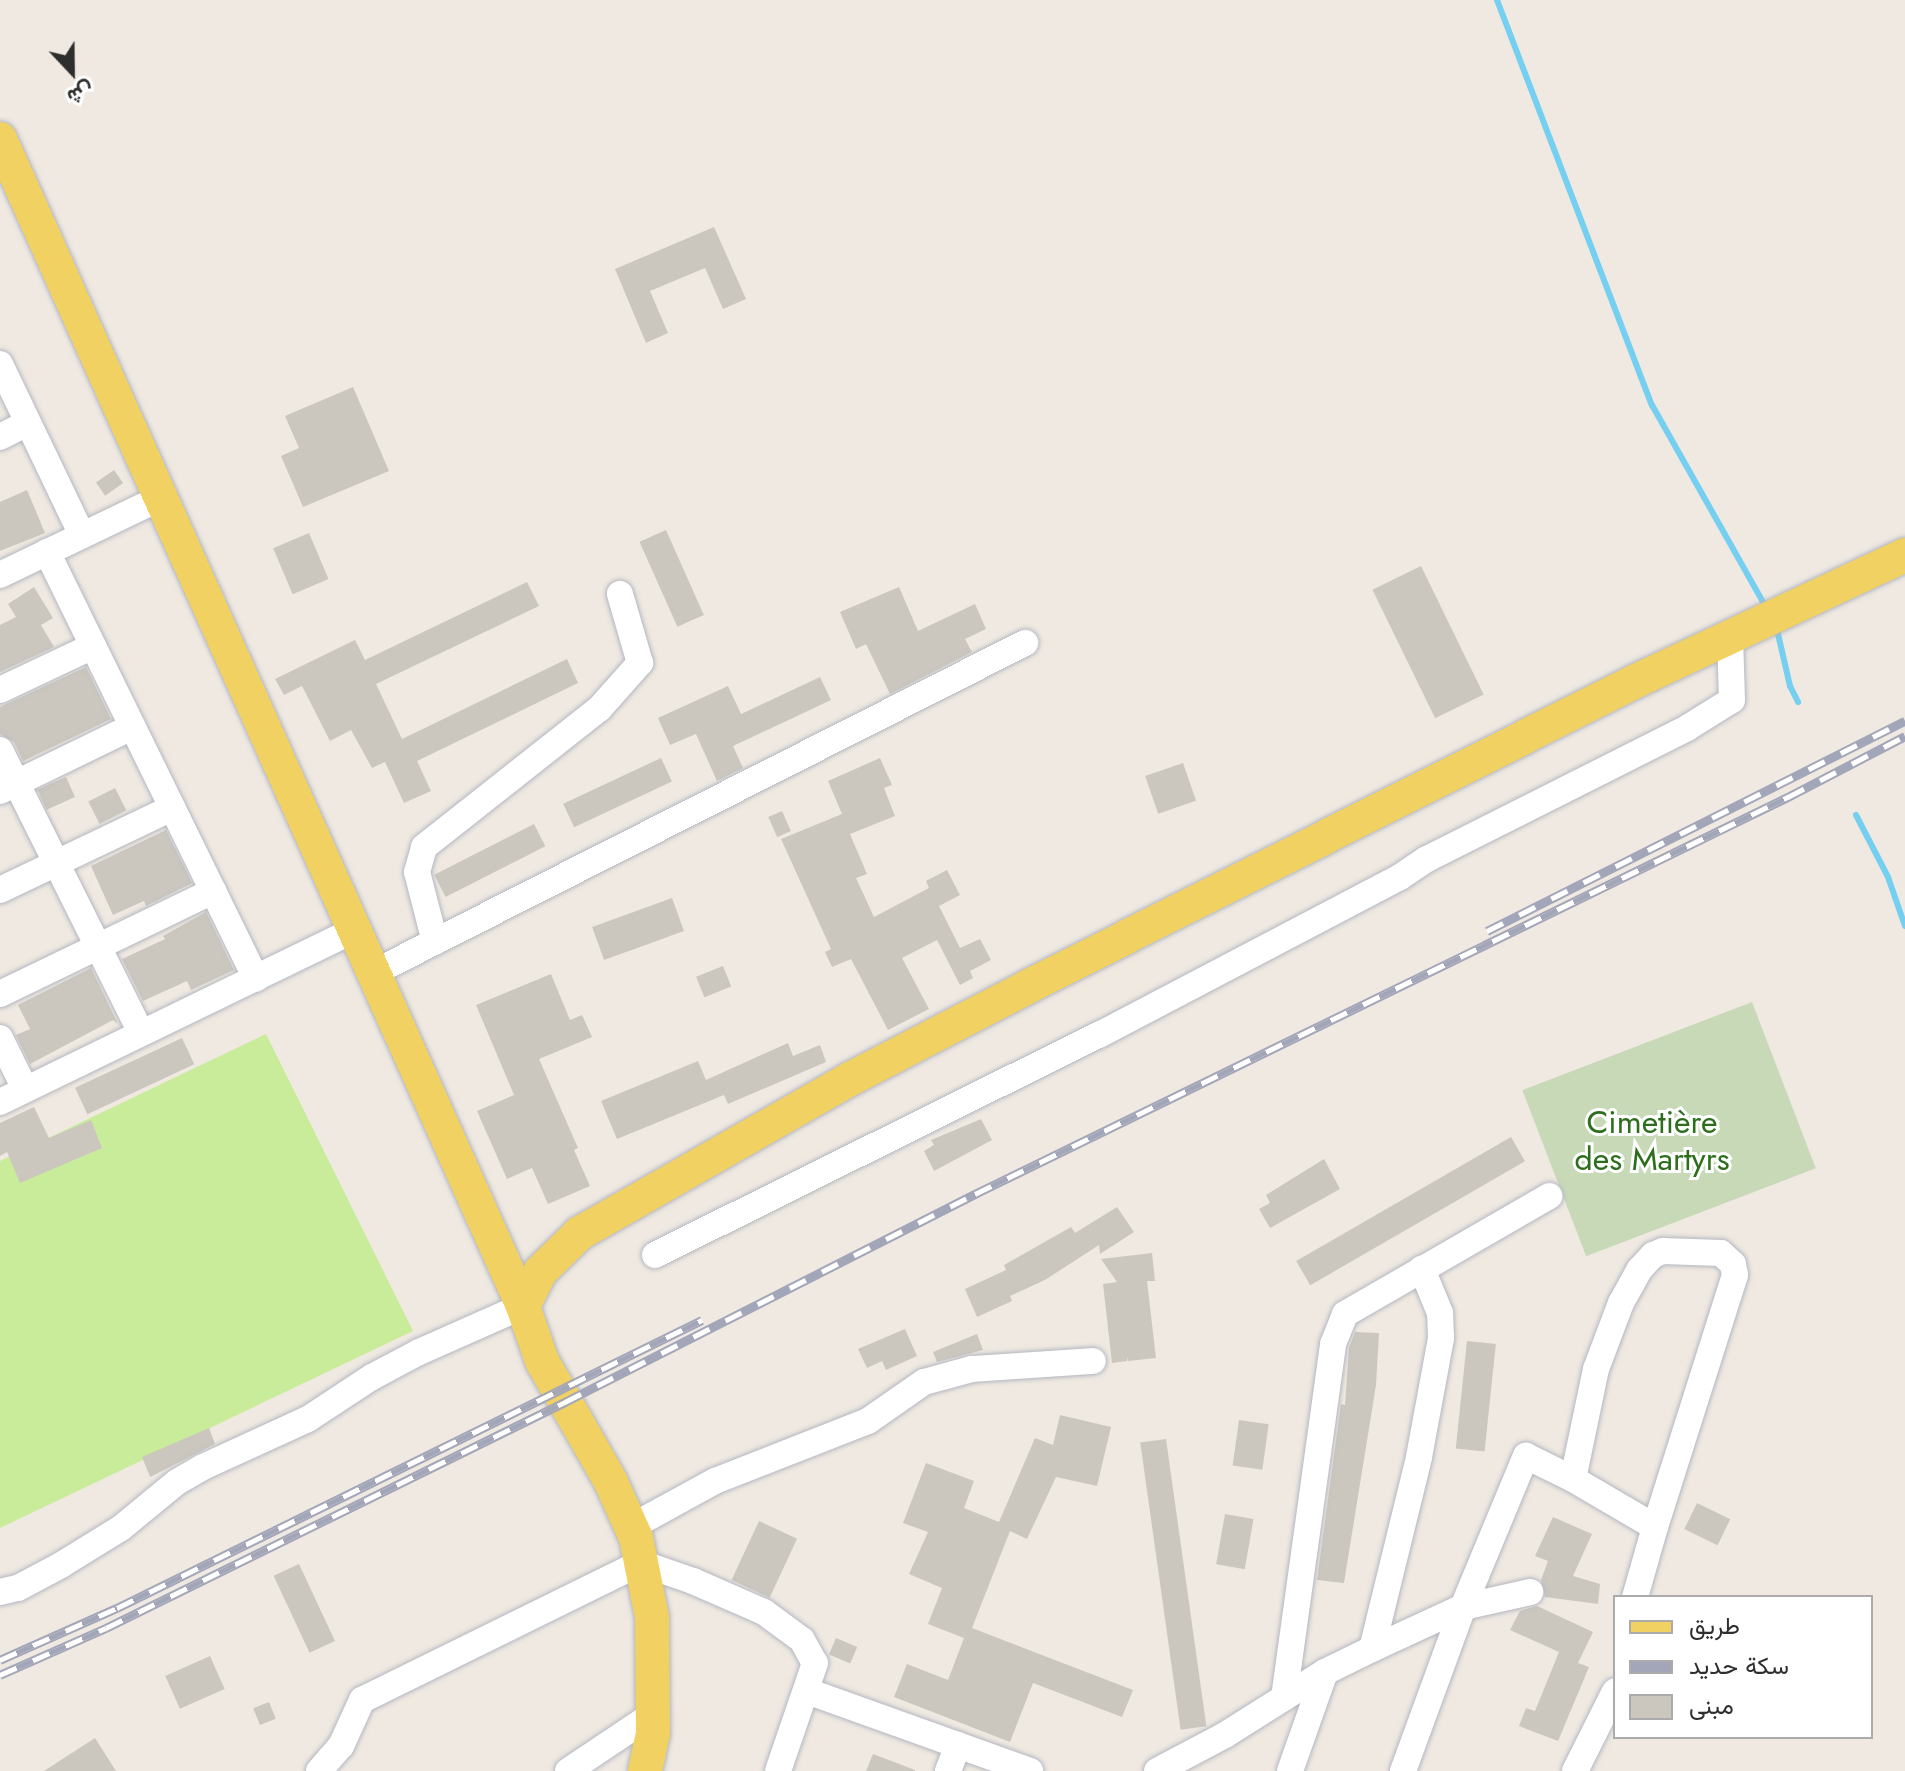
<!DOCTYPE html>
<meta charset="utf-8">
<style>
body{margin:0}
#map{position:relative;width:1905px;height:1771px;overflow:hidden;background:#efe9e1;font-family:Jost,Vazirmatn,sans-serif}
div>[style]{position:absolute}
[style*='--x']{left:calc(var(--x)*1px);top:calc(var(--y)*1px);width:calc(var(--w)*1px);rotate:calc(var(--a)*1deg)}
.cemetery>*{inset:0;background:#c8d9b8;transform-origin:0 0}
.pitch>*{inset:0;background:#c9ec9a}
.stream>*{height:6px;margin:-3px;padding:0 3px;transform-origin:3px;border-radius:3px;background:#75cff0}
.building>*{inset:0;background:#cbc7bf;transform-origin:0 0}
.roads{filter:drop-shadow(0 0 2px #b4b7c1) drop-shadow(0 0 2px #b4b7c1)}
.minor>*{height:26px;margin:-13px;padding:0 13px;transform-origin:13px;border-radius:13px;background:#fff}
.major>*{height:34px;margin:-17px;padding:0 17px;transform-origin:17px;border-radius:17px;background:#f2d163}
.rail>*{height:9px;margin-top:-4.5px;transform-origin:0;background:repeating-linear-gradient(90deg,#fff 0 18px,#a3a6b8 0 36px);box-sizing:border-box;border-block:2px solid #a3a6b8}
span{translate:-50% -50%;white-space:nowrap;text-align:center;line-height:1.15;-webkit-text-stroke:6px #fff;paint-order:stroke}
.park-label{font-size:32px;color:#2c6e1b}
.legend{position:absolute;left:1613px;top:1595px;width:260px;height:144px;box-sizing:border-box;background:#fff;border:2px solid #ababab;margin:0;padding:10px 14px;list-style:none;font-size:24px;color:#2e2e2e}
.legend li{display:flex;align-items:center;gap:16px;height:40px}
.legend b{width:40px;border:2px solid #ababab}
.north{position:absolute;left:32px;top:32px;width:80px;height:80px;-webkit-text-stroke:6px #fff;paint-order:stroke;rotate:158deg;font-size:22px;font-weight:700;line-height:32px;text-align:center;color:#2e2e2e}
.north::after{content:'';display:block;margin:auto;width:28px;height:36px;background:#2e2e2e;clip-path:polygon(50% 0,100% 100%,50% 72%,0 100%)}
</style>
<div id="map">
<div class="cemetery">
<i style="left:1752px;top:1002px;width:178px;height:246px;rotate:69deg"></i>
</div>
<div class="pitch">
<i style="clip-path:polygon(266px 1034px,413px 1331px,0 1528px,0 1161px)"></i>
</div>
<div class="stream">
<i style="--x:1497;--y:0;--w:434;--a:69.1"></i>
<i style="--x:1652;--y:405;--w:234;--a:60.6"></i>
<i style="--x:1776;--y:625;--w:63;--a:77.1"></i>
<i style="--x:1790;--y:686;--w:18;--a:63"></i>
<i style="--x:1856;--y:815;--w:70;--a:62.7"></i>
<i style="--x:1888;--y:877;--w:52;--a:70.9"></i>
</div>
<div class="building">
<i style="clip-path:polygon(714px 227px,746px 299px,723px 309px,705px 268px,650px 291px,668px 333px,646px 343px,615px 269px)"></i>
<i style="clip-path:polygon(353px 387px,389px 471px,303px 507px,281px 456px,299px 448px,285px 416px)"></i>
<i style="left:114px;top:470px;width:16px;height:22px;rotate:55deg"></i>
<i style="clip-path:polygon(27px 490px,45px 533px,0 551px,0 502px)"></i>
<i style="left:666px;top:530px;width:93px;height:29px;rotate:66deg"></i>
<i style="left:309px;top:533px;width:50px;height:39px;rotate:67deg"></i>
<i style="left:1421px;top:566px;width:143px;height:54px;rotate:64deg"></i>
<i style="clip-path:polygon(527px 582px,539px 606px,376px 684px,402px 739px,567px 659px,578px 683px,417px 761px,431px 791px,404px 803px,385px 762px,372px 768px,351px 730px,330px 741px,302px 686px,284px 695px,275px 679px,355px 640px,365px 660px)"></i>
<i style="clip-path:polygon(34px 587px,53px 618px,41px 625px,54px 647px,0 672px,0 625px,16px 617px,8px 604px)"></i>
<i style="clip-path:polygon(899px 587px,918px 631px,975px 604px,986px 629px,965px 639px,972px 652px,890px 694px,866px 644px,856px 649px,840px 612px)"></i>
<i style="clip-path:polygon(86px 667px,111px 719px,23px 761px,14px 742px,0 734px,0 707px)"></i>
<i style="clip-path:polygon(820px 677px,831px 700px,733px 746px,743px 768px,717px 781px,696px 734px,670px 745px,658px 718px,728px 686px,741px 714px)"></i>
<i style="left:661px;top:758px;width:26px;height:108px;rotate:65deg"></i>
<i style="clip-path:polygon(880px 758px,892px 785px,884px 788px,895px 816px,850px 834px,867px 874px,856px 878px,874px 917px,929px 888px,926px 881px,947px 870px,960px 895px,939px 906px,960px 948px,980px 939px,991px 960px,970px 971px,973px 978px,960px 985px,937px 940px,902px 958px,929px 1009px,888px 1030px,851px 959px,832px 967px,825px 952px,831px 949px,781px 839px,842px 814px,828px 781px)"></i>
<i style="left:1183px;top:763px;width:40px;height:40px;rotate:71deg"></i>
<i style="left:66px;top:777px;width:22px;height:31px;rotate:66deg"></i>
<i style="left:115px;top:788px;width:25px;height:30px;rotate:63deg"></i>
<i style="left:782px;top:811px;width:22px;height:15px;rotate:66deg"></i>
<i style="left:534px;top:824px;width:25px;height:112px;rotate:63deg"></i>
<i style="clip-path:polygon(166px 830px,192px 883px,146px 906px,144px 901px,113px 915px,91px 866px)"></i>
<i style="left:672px;top:898px;width:35px;height:85px;rotate:70deg"></i>
<i style="clip-path:polygon(206px 912px,234px 970px,191px 990px,187px 981px,143px 1001px,122px 959px,165px 939px,163px 936px)"></i>
<i style="left:723px;top:966px;width:22px;height:29px;rotate:68deg"></i>
<i style="clip-path:polygon(91px 968px,118px 1024px,113px 1020px,30px 1064px,16px 1035px,30px 1029px,18px 1005px)"></i>
<i style="clip-path:polygon(551px 974px,570px 1020px,582px 1015px,592px 1037px,539px 1059px,578px 1148px,574px 1150px,590px 1186px,548px 1204px,532px 1168px,507px 1179px,477px 1111px,514px 1095px,476px 1005px)"></i>
<i style="left:182px;top:1038px;width:29px;height:118px;rotate:65deg"></i>
<i style="clip-path:polygon(788px 1043px,793px 1056px,820px 1045px,826px 1062px,728px 1104px,724px 1095px,617px 1139px,601px 1101px,698px 1061px,706px 1080px)"></i>
<i style="clip-path:polygon(34px 1107px,49px 1138px,91px 1120px,102px 1148px,20px 1183px,7px 1152px,0 1156px,0 1123px)"></i>
<i style="clip-path:polygon(981px 1119px,992px 1140px,934px 1171px,924px 1151px,934px 1145px,931px 1140px)"></i>
<i style="left:1511px;top:1137px;width:28px;height:248px;rotate:60deg"></i>
<i style="clip-path:polygon(1324px 1159px,1340px 1189px,1270px 1228px,1259px 1209px,1270px 1203px,1266px 1195px)"></i>
<i style="clip-path:polygon(1117px 1207px,1134px 1232px,1100px 1254px,1099px 1245px,1045px 1280px,1010px 1296px,1012px 1301px,977px 1317px,965px 1289px,1006px 1270px,1004px 1265px,1071px 1227px,1075px 1233px)"></i>
<i style="clip-path:polygon(1152px 1253px,1155px 1281px,1147px 1281px,1156px 1358px,1128px 1361px,1127px 1357px,1127px 1361px,1112px 1363px,1103px 1284px,1117px 1282px,1101px 1259px)"></i>
<i style="clip-path:polygon(905px 1329px,917px 1356px,886px 1370px,882px 1361px,867px 1368px,858px 1349px)"></i>
<i style="clip-path:polygon(1355px 1332px,1379px 1333px,1376px 1385px,1344px 1583px,1317px 1580px,1341px 1404px,1345px 1405px,1349px 1348px)"></i>
<i style="clip-path:polygon(977px 1334px,983px 1350px,937px 1362px,933px 1352px)"></i>
<i style="left:1467px;top:1341px;width:29px;height:108px;rotate:6deg"></i>
<i style="clip-path:polygon(1060px 1415px,1111px 1427px,1097px 1486px,1056px 1477px,1027px 1539px,1010px 1531px,972px 1628px,1133px 1690px,1122px 1717px,1033px 1683px,1010px 1742px,894px 1697px,907px 1664px,948px 1680px,964px 1638px,928px 1624px,942px 1588px,909px 1574px,928px 1532px,903px 1523px,926px 1463px,974px 1481px,964px 1508px,999px 1522px,1035px 1438px,1053px 1445px)"></i>
<i style="left:1239px;top:1420px;width:30px;height:46px;rotate:8deg"></i>
<i style="clip-path:polygon(209px 1428px,215px 1444px,150px 1477px,142px 1457px)"></i>
<i style="left:1166px;top:1439px;width:290px;height:26px;rotate:82deg"></i>
<i style="left:1697px;top:1503px;width:37px;height:29px;rotate:26deg"></i>
<i style="left:1225px;top:1514px;width:29px;height:51px;rotate:10deg"></i>
<i style="clip-path:polygon(1553px 1517px,1592px 1534px,1573px 1576px,1600px 1584px,1598px 1604px,1545px 1597px,1541px 1580px,1548px 1561px,1535px 1556px)"></i>
<i style="left:759px;top:1521px;width:42px;height:65px;rotate:25deg"></i>
<i style="left:299px;top:1564px;width:85px;height:28px;rotate:65deg"></i>
<i style="clip-path:polygon(1537px 1606px,1593px 1632px,1578px 1663px,1589px 1667px,1558px 1741px,1519px 1726px,1526px 1708px,1535px 1711px,1559px 1652px,1510px 1630px,1520px 1611px)"></i>
<i style="left:836px;top:1638px;width:23px;height:18px;rotate:23deg"></i>
<i style="left:210px;top:1656px;width:36px;height:49px;rotate:66deg"></i>
<i style="left:269px;top:1702px;width:18px;height:17px;rotate:68deg"></i>
<i style="clip-path:polygon(95px 1738px,116px 1771px,44px 1771px)"></i>
<i style="clip-path:polygon(873px 1754px,915px 1770px,915px 1771px,866px 1771px)"></i>
</div>
<div class="roads">
<div class="minor">
<i style="--x:0;--y:364;--w:190;--a:64.4"></i>
<i style="--x:0;--y:437;--w:31;--a:-27"></i>
<i style="--x:47;--y:552;--w:475;--a:63.9"></i>
<i style="--x:0;--y:575;--w:178;--a:-25.7"></i>
<i style="--x:0;--y:690;--w:103;--a:-25.3"></i>
<i style="--x:0;--y:750;--w:316;--a:63.5"></i>
<i style="--x:0;--y:791;--w:147;--a:-25.9"></i>
<i style="--x:0;--y:890;--w:191;--a:-25.5"></i>
<i style="--x:435;--y:942;--w:72;--a:-104.4"></i>
<i style="--x:417;--y:872;--w:26;--a:-74"></i>
<i style="--x:424;--y:847;--w:223;--a:-38.3"></i>
<i style="--x:599;--y:709;--w:62;--a:-48.3"></i>
<i style="--x:640;--y:663;--w:72;--a:-106.2"></i>
<i style="--x:373;--y:973;--w:731;--a:-26.85"></i>
<i style="--x:0;--y:994;--w:237;--a:-25.8"></i>
<i style="--x:0;--y:1038;--w:57;--a:63.9"></i>
<i style="--x:0;--y:1102;--w:394;--a:-25.9"></i>
<i style="--x:655;--y:1255;--w:496;--a:-26.4"></i>
<i style="--x:1099;--y:1035;--w:340;--a:-27.7"></i>
<i style="--x:1400;--y:877;--w:32;--a:-34"></i>
<i style="--x:1427;--y:859;--w:291;--a:-26.7"></i>
<i style="--x:1687;--y:728;--w:53;--a:-31.9"></i>
<i style="--x:1732;--y:700;--w:65;--a:-91.8"></i>
<i style="--x:1573;--y:1479;--w:112;--a:-78.2"></i>
<i style="--x:1596;--y:1369;--w:71;--a:-69.3"></i>
<i style="--x:1621;--y:1303;--w:39;--a:-61"></i>
<i style="--x:1640;--y:1269;--w:19;--a:-47"></i>
<i style="--x:1653;--y:1255;--w:11;--a:-22"></i>
<i style="--x:1663;--y:1251;--w:58;--a:2"></i>
<i style="--x:1721;--y:1253;--w:16;--a:43"></i>
<i style="--x:1733;--y:1264;--w:11;--a:80"></i>
<i style="--x:1735;--y:1275;--w:264;--a:107.6"></i>
<i style="--x:631;--y:1527;--w:96;--a:-28.7"></i>
<i style="--x:715;--y:1481;--w:164;--a:-21.4"></i>
<i style="--x:868;--y:1421;--w:68;--a:-34.9"></i>
<i style="--x:924;--y:1382;--w:50;--a:-15.2"></i>
<i style="--x:972;--y:1369;--w:121;--a:-3.8"></i>
<i style="--x:0;--y:1592;--w:18;--a:-13"></i>
<i style="--x:18;--y:1588;--w:49;--a:-28.1"></i>
<i style="--x:61;--y:1565;--w:70;--a:-31.7"></i>
<i style="--x:121;--y:1528;--w:72;--a:-39.4"></i>
<i style="--x:177;--y:1482;--w:30;--a:-30"></i>
<i style="--x:203;--y:1467;--w:115;--a:-24.6"></i>
<i style="--x:308;--y:1419;--w:77;--a:-33.3"></i>
<i style="--x:372;--y:1377;--w:53;--a:-28"></i>
<i style="--x:419;--y:1352;--w:114;--a:-23.9"></i>
<i style="--x:1372;--y:1649;--w:198;--a:-76.2"></i>
<i style="--x:1419;--y:1457;--w:121;--a:-79.5"></i>
<i style="--x:1441;--y:1338;--w:25;--a:-92"></i>
<i style="--x:1440;--y:1313;--w:48;--a:-112.2"></i>
<i style="--x:807;--y:1691;--w:237;--a:19.7"></i>
<i style="--x:1284;--y:1698;--w:357;--a:-82.1"></i>
<i style="--x:1333;--y:1344;--w:32;--a:-68"></i>
<i style="--x:1345;--y:1314;--w:236;--a:-30"></i>
<i style="--x:319;--y:1771;--w:33;--a:-49"></i>
<i style="--x:341;--y:1746;--w:51;--a:-65.5"></i>
<i style="--x:362;--y:1700;--w:311;--a:-26.2"></i>
<i style="--x:641;--y:1563;--w:55;--a:19.1"></i>
<i style="--x:693;--y:1581;--w:77;--a:23.6"></i>
<i style="--x:764;--y:1612;--w:47;--a:36.4"></i>
<i style="--x:802;--y:1640;--w:26;--a:61"></i>
<i style="--x:815;--y:1663;--w:114;--a:108.9"></i>
<i style="--x:568;--y:1771;--w:102;--a:-33.8"></i>
<i style="--x:948;--y:1771;--w:28;--a:-69"></i>
<i style="--x:1157;--y:1771;--w:77;--a:-27.9"></i>
<i style="--x:1225;--y:1735;--w:118;--a:-32.2"></i>
<i style="--x:1325;--y:1672;--w:52;--a:-26.1"></i>
<i style="--x:1372;--y:1649;--w:100;--a:-24.8"></i>
<i style="--x:1463;--y:1607;--w:69;--a:-12.6"></i>
<i style="--x:1290;--y:1771;--w:105;--a:-70.5"></i>
<i style="--x:1403;--y:1771;--w:175;--a:-69.9"></i>
<i style="--x:1463;--y:1607;--w:164;--a:-67.4"></i>
<i style="--x:1526;--y:1456;--w:52;--a:26.1"></i>
<i style="--x:1573;--y:1479;--w:95;--a:30.3"></i>
<i style="--x:1655;--y:1527;--w:73;--a:105.9"></i>
<i style="--x:1575;--y:1771;--w:89;--a:-63.4"></i>
</div>
<div class="major">
<i style="--x:0;--y:139;--w:1279;--a:65.86"></i>
<i style="--x:645;--y:1771;--w:38;--a:-78"></i>
<i style="--x:653;--y:1734;--w:117;--a:-90.5"></i>
<i style="--x:652;--y:1617;--w:81;--a:-101.4"></i>
<i style="--x:636;--y:1538;--w:61;--a:-114.1"></i>
<i style="--x:611;--y:1482;--w:139;--a:-119.7"></i>
<i style="--x:542;--y:1361;--w:58;--a:-109.1"></i>
<i style="--x:523;--y:1306;--w:38;--a:-63"></i>
<i style="--x:540;--y:1272;--w:56;--a:-44.3"></i>
<i style="--x:580;--y:1233;--w:311;--a:-29.7"></i>
<i style="--x:850;--y:1079;--w:204;--a:-27.4"></i>
<i style="--x:1031;--y:985;--w:677;--a:-26.68"></i>
<i style="--x:1636;--y:681;--w:297;--a:-25.1"></i>
</div>
</div>
<div class="rail">
<i style="--x:1487;--y:931;--w:468;--a:-26.7"></i>
<i style="--x:0;--y:1660;--w:128;--a:-24"></i>
<i style="--x:117;--y:1608;--w:652;--a:-26.21"></i>
<i style="--x:0;--y:1675;--w:116;--a:-23.9"></i>
<i style="--x:106;--y:1628;--w:512;--a:-26.21"></i>
<i style="--x:565;--y:1402;--w:460;--a:-26.9"></i>
<i style="--x:975;--y:1194;--w:905;--a:-26.03"></i>
<i style="--x:1788;--y:797;--w:132;--a:-27.5"></i>
</div>
<div class="park-label">
<span style="left:1652px;top:1141px">Cimetière<br>des Martyrs</span>
</div>
<ul class="legend">
<li><b style="height:10px;background:#f2d163"></b>طريق</li>
<li><b style="height:10px;background:#a3a6b8"></b>سكة حديد</li>
<li><b style="height:22px;background:#cbc7bf"></b>مبنى</li>
</ul>
<div class="north">ش</div>
</div>
